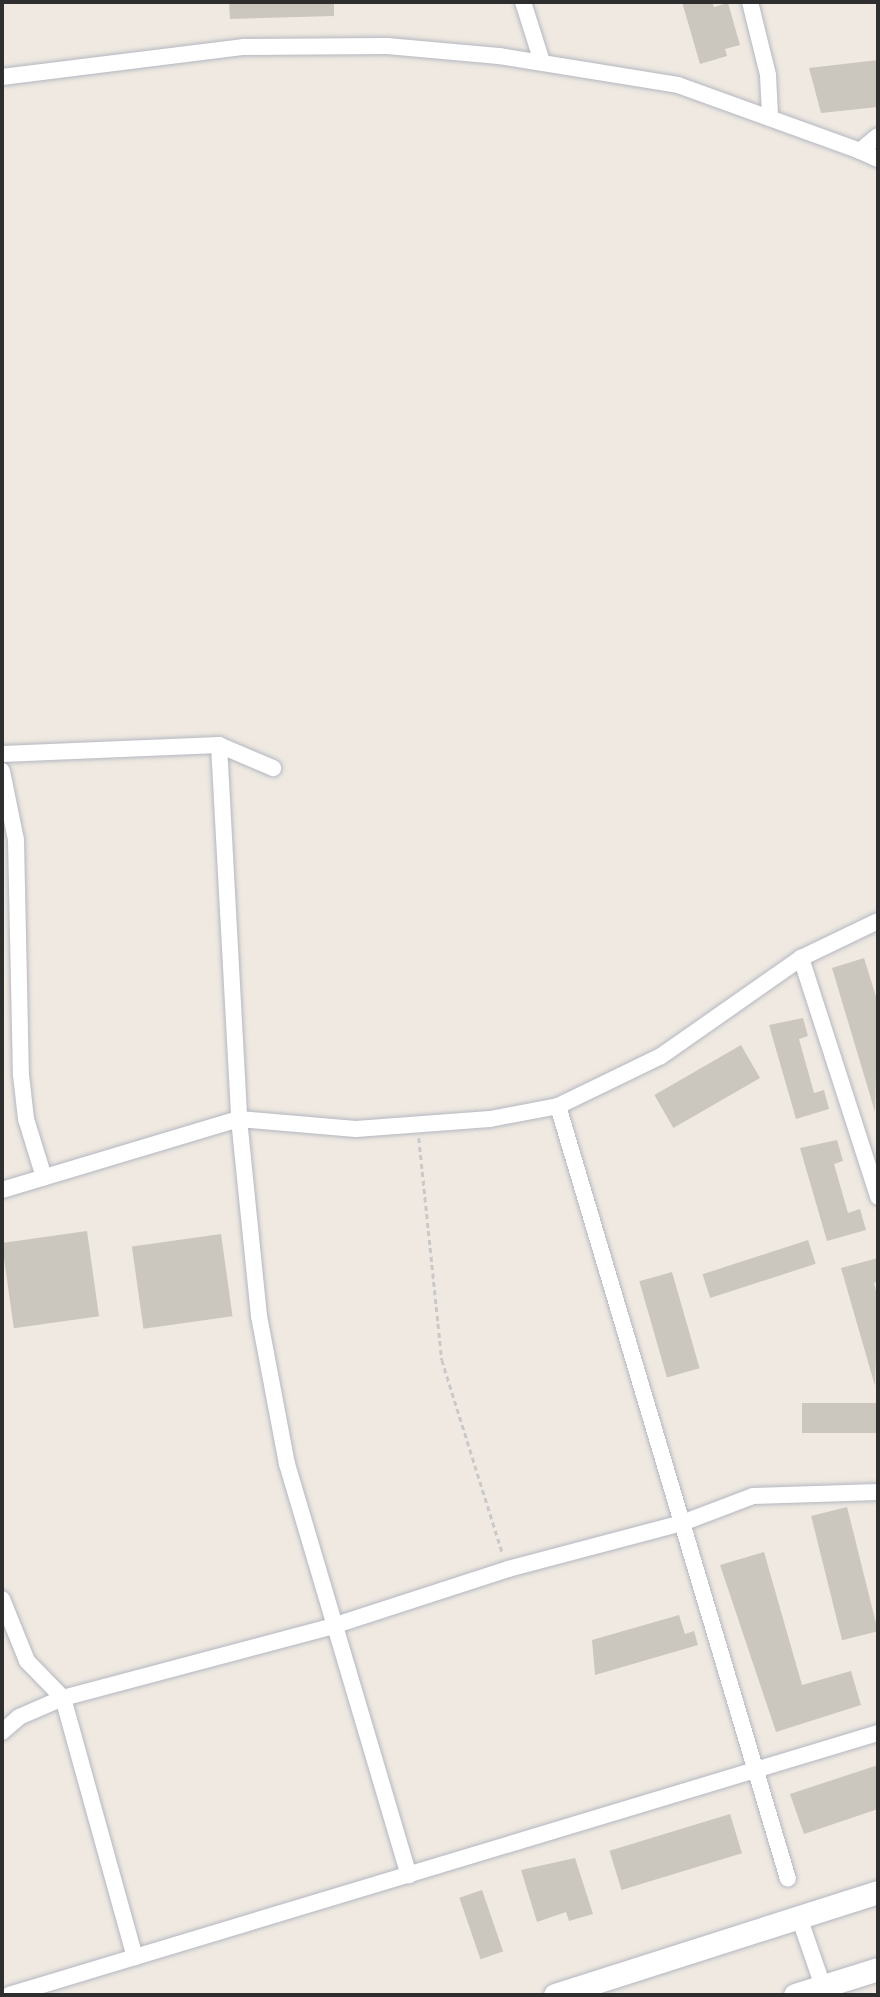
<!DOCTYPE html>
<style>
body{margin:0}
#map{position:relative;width:880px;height:1997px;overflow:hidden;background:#efe9e1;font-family:"IBM Plex Sans",sans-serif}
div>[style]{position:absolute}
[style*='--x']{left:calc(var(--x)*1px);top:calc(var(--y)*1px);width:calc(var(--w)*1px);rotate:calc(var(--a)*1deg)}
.building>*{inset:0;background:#cbc7bf;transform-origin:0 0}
.path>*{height:2.5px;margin-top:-1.25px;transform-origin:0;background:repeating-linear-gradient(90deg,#c9c9c9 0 5px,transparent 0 8.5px)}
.roads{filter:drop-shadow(0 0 2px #b4b7c1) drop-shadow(0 0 2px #b4b7c1)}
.street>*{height:16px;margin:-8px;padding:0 8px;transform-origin:8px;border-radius:8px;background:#fff}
.secondary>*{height:23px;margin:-11.5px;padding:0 11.5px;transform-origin:11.5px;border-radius:11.5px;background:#fff}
span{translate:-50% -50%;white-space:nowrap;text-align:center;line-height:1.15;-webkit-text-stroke:7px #fff;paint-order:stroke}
.frame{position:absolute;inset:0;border:4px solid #2e2e2e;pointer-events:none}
</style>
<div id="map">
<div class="building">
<i style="clip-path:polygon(229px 2px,334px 2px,334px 16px,230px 19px)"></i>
<i style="clip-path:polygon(682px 2px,712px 2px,714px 7px,728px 3px,740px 45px,725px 49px,727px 56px,700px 64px)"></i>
<i style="clip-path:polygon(878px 60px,878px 107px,821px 113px,809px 68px)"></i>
<i style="clip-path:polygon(864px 958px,878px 1003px,875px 1112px,832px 968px)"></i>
<i style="clip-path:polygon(803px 1018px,808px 1036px,799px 1039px,814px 1093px,824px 1090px,829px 1109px,796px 1119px,769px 1025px)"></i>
<i style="left:741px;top:1045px;width:38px;height:100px;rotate:60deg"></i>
<i style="clip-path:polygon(837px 1140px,843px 1161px,834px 1164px,848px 1213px,860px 1209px,866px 1230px,827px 1241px,800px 1148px)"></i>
<i style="left:87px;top:1231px;width:86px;height:86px;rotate:82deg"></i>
<i style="left:221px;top:1234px;width:83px;height:90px;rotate:82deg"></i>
<i style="left:808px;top:1240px;width:25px;height:111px;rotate:72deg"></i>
<i style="clip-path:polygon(878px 1258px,878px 1281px,874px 1283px,878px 1299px,875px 1386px,841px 1268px)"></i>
<i style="left:672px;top:1272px;width:100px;height:34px;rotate:74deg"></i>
<i style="left:878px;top:1403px;width:30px;height:76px;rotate:90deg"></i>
<i style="left:847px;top:1507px;width:128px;height:37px;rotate:76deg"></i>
<i style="clip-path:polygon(764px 1552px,802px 1685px,851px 1671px,861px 1705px,776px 1732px,720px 1565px)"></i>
<i style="clip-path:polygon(679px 1615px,685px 1634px,694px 1631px,698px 1645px,595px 1675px,592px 1640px)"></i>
<i style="clip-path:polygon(878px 1765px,878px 1809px,804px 1834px,790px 1794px)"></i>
<i style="left:730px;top:1814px;width:41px;height:126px;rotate:73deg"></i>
<i style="clip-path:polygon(575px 1858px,593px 1914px,569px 1921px,566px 1912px,537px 1922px,521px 1870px)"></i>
<i style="left:482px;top:1890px;width:65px;height:24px;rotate:71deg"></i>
</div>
<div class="path">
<i style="--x:419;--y:1138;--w:223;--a:84.1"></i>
<i style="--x:442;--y:1360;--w:204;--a:72.6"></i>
</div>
<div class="roads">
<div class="street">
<i style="--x:523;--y:2;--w:63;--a:72.4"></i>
<i style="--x:750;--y:2;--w:75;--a:76.1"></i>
<i style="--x:768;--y:75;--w:40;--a:87.1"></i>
<i style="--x:2;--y:77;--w:244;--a:-7.1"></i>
<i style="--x:244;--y:47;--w:143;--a:-0.4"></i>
<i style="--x:387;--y:46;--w:112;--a:5.1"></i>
<i style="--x:499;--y:56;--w:181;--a:9.2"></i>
<i style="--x:678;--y:85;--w:194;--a:19.9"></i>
<i style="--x:860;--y:151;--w:23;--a:-40"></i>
<i style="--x:860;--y:151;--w:20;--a:24"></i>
<i style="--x:219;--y:745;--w:375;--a:86.9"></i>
<i style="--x:239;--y:1119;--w:198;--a:84.2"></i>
<i style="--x:259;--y:1316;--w:151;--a:79.3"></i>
<i style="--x:287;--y:1464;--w:429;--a:73.5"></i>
<i style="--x:2;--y:754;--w:217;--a:-2.4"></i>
<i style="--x:219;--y:745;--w:59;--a:23.1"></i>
<i style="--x:2;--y:771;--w:70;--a:78.5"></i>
<i style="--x:16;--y:840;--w:235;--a:88.8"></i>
<i style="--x:21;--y:1075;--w:44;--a:83.5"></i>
<i style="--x:26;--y:1119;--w:61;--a:72.8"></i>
<i style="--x:801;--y:958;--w:251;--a:72.1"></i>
<i style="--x:558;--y:1106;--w:806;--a:73.43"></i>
<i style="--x:2;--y:1190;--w:247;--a:-16.7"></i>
<i style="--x:239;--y:1119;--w:117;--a:4.9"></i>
<i style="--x:356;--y:1129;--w:134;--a:-4.3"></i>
<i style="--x:490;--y:1119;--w:69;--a:-10.8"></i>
<i style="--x:558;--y:1106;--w:114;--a:-25.9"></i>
<i style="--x:661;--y:1056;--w:171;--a:-35"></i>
<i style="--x:801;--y:958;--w:85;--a:-25.7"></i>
<i style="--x:2;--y:1599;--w:67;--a:68"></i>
<i style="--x:27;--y:1661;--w:52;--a:45.8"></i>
<i style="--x:63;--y:1698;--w:269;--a:74.5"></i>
<i style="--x:2;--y:1732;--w:23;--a:-41"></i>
<i style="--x:19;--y:1717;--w:48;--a:-23.4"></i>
<i style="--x:63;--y:1698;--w:279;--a:-14.9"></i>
<i style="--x:333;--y:1626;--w:184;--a:-18"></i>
<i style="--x:508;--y:1569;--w:180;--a:-14.8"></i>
<i style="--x:682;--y:1523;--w:76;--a:-20.8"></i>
<i style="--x:753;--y:1496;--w:125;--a:-1.8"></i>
<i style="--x:799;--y:1917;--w:83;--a:70.9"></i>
<i style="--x:9;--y:1995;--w:908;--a:-16.78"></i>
</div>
<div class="secondary">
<i style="--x:555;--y:1995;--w:339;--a:-17.7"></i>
<i style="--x:795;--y:1995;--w:87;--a:-17.4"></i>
</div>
</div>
<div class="frame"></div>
</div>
